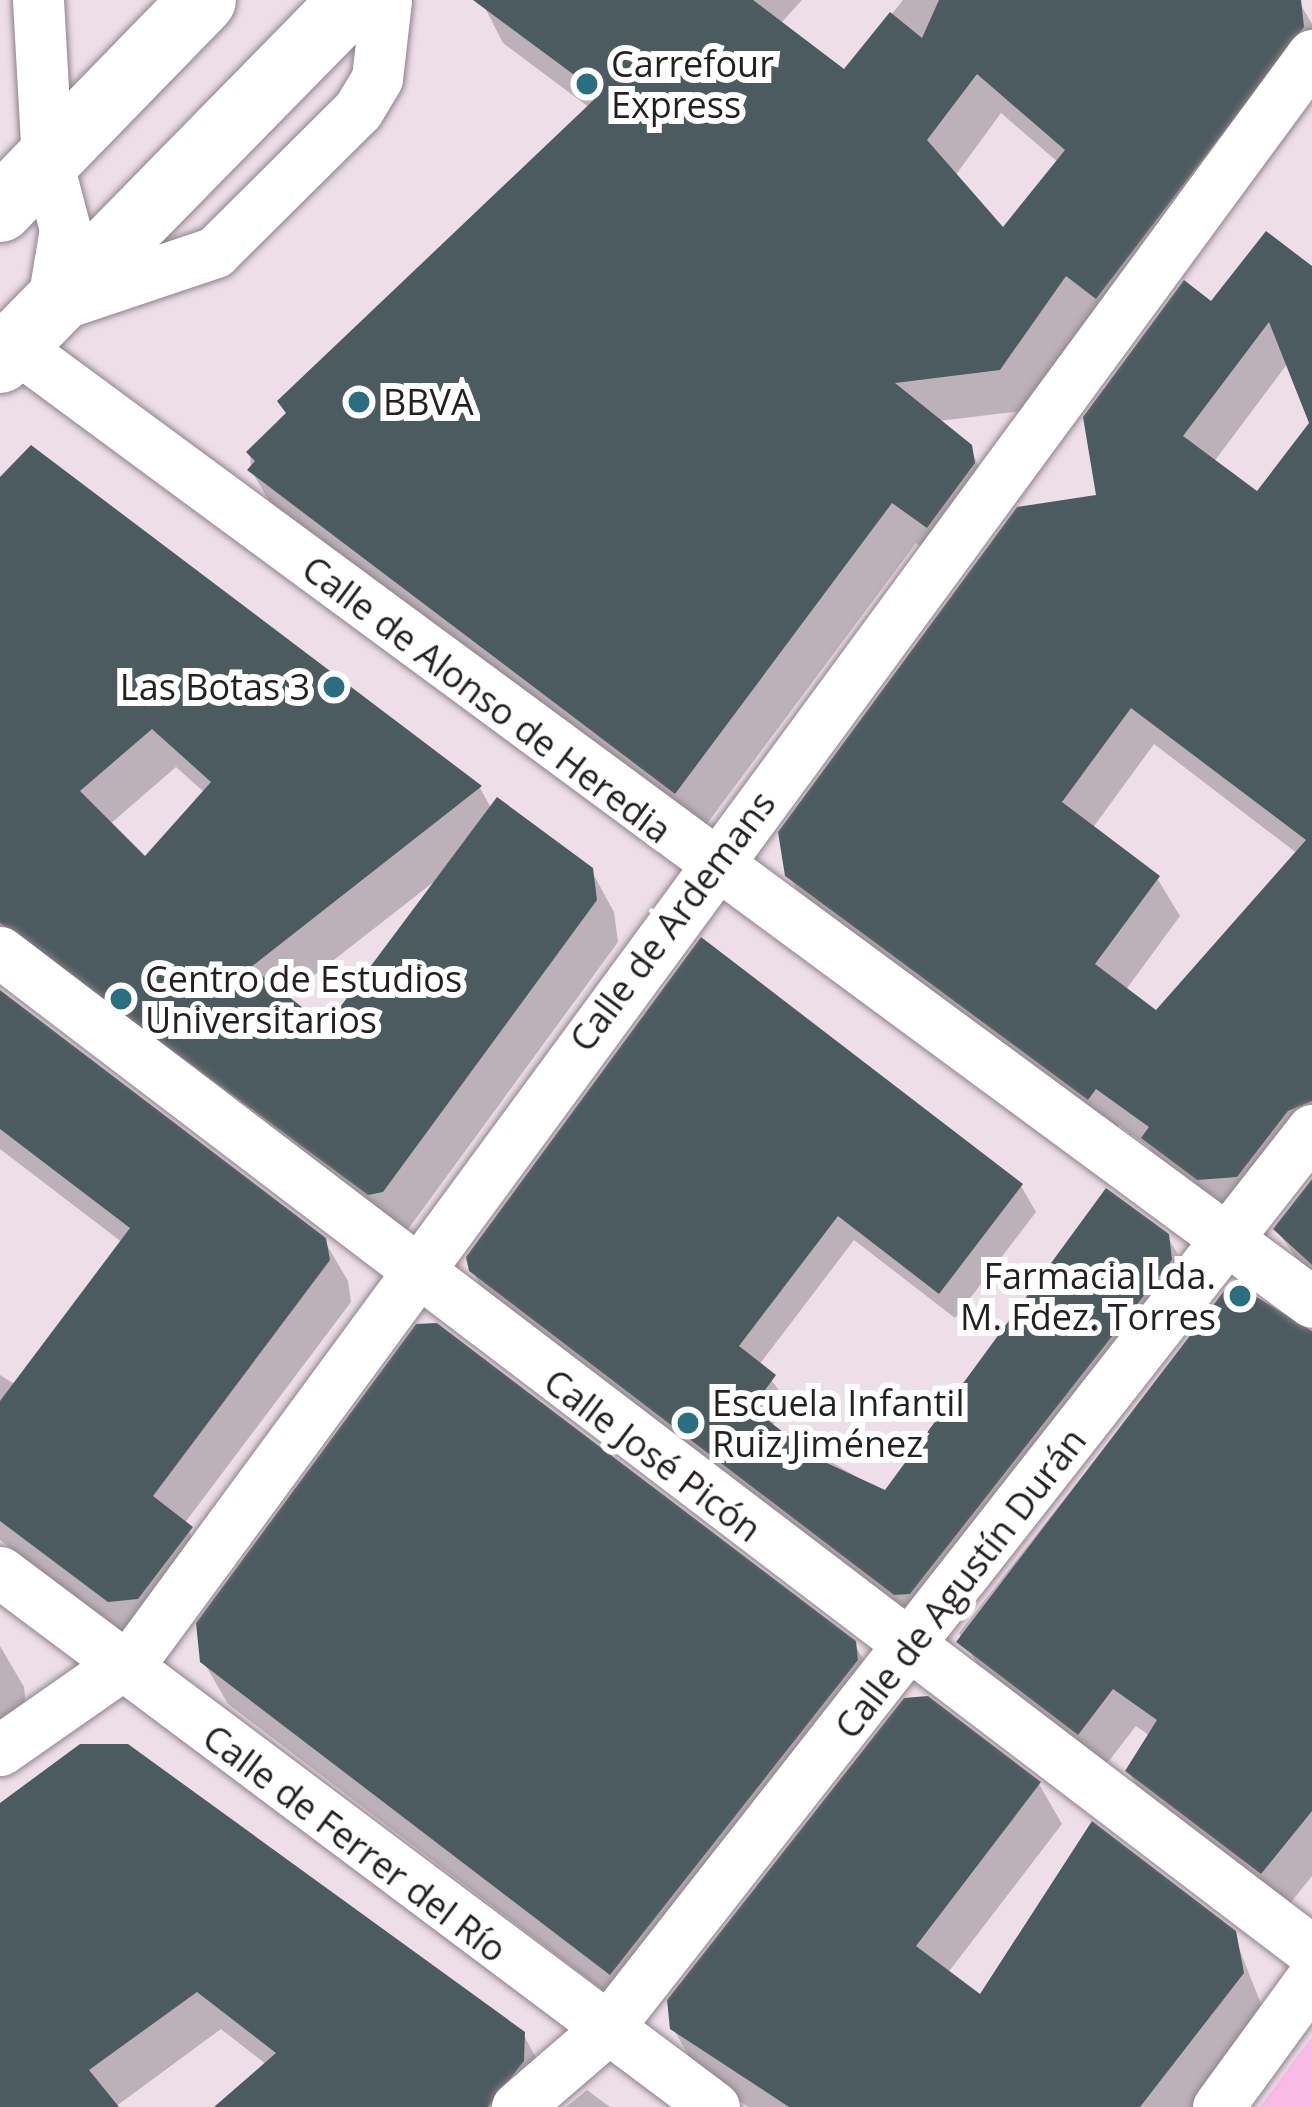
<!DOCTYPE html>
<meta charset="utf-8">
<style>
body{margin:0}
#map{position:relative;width:1312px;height:2107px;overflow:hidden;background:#eddee8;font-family:"Open Sans",sans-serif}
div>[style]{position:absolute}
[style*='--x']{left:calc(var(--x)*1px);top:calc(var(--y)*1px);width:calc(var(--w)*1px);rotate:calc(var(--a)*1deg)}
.green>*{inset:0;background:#f9bae5}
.shadow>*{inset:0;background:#0003}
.building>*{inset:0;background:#4c5b5f}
.roads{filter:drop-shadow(0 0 3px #8f828b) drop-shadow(0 0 3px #8f828b)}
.minor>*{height:51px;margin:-25.5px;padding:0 25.5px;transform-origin:25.5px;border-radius:25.5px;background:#fff}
.major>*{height:66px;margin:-33px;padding:0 33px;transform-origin:33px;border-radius:33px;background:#fff}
.dots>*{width:33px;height:33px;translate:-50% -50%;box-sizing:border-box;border:6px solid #fff;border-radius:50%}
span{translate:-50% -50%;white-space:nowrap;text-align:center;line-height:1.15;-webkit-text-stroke:12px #fff;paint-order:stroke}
.poi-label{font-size:36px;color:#241f22}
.left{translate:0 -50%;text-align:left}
.right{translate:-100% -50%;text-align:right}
.street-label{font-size:36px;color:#241f22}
</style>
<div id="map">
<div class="green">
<i style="clip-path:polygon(1312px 2037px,1312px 2107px,1260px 2107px,1296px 2058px)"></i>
</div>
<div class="shadow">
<i style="clip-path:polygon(evenodd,481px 0,802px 0,780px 24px,845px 73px,903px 0,1298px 0,1312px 24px,1312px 88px,1023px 411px,938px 421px,970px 447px,996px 507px,951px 568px,916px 543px,700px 833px,275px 511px,251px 470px,250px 453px,590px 108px,503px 43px,481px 0,1001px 113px,1059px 163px,1003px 231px,955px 176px,1001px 113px)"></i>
<i style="clip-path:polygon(evenodd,1312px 269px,1312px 423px,1288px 363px,1213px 463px,1257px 496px,1312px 424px,1312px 1152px,1221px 1218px,1167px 1177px,1149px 1147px,1119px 1125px,1111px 1136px,811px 914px,788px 874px,1100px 498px,1212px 305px,1312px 269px,1154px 744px,1298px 854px,1156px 1014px,1125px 991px,1180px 916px,1157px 878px,1092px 829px,1154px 744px)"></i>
<i style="clip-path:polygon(evenodd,31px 449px,480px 788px,491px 808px,591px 870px,614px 912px,618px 942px,406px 1232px,0 973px,0 481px,31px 449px,176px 767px,205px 793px,145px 860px,109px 825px,176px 767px,31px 449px,435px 881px,326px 1031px,285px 998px,435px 881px)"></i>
<i style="clip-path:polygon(0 993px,324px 1240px,348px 1281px,351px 1302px,184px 1524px,213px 1569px,133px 1642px,0 1540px,0 1375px,16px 1385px,123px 1243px,0 1149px)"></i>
<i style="clip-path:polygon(1312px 1183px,1312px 1280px,1276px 1229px)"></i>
<i style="clip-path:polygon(1021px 1186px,1036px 1212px,955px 1318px,854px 1240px,759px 1365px,789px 1403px,771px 1427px,886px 1494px,1167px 1236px,1183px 1263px,912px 1621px,487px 1298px,472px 1270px)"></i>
<i style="clip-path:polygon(1228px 1291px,1312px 1333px,1312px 1876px,1284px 1911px,1150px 1809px,1128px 1771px,1150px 1736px,1136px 1726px,1101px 1771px,982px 1672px,959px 1633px)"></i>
<i style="clip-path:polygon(854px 1643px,878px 1686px,635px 2015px,228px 1704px,203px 1661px)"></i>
<i style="clip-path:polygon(0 1646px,24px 1687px,28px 1726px,0 1747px)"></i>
<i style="clip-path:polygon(1039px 1784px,1062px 1824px,947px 1974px,980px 1999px,1233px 1933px,1265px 2014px,1193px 2107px,748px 2107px,696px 2069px,673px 2028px)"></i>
<i style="clip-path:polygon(0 1810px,523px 2034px,545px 2074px,538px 2107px,219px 2107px,267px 2065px,221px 2029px,115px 2107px,0 2107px)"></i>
<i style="clip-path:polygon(587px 2090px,610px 2107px,566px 2107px)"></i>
</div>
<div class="building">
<i style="clip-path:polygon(evenodd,473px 0,753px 0,844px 69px,890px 12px,922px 38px,939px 0,1301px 0,1304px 27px,1096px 299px,1066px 276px,1000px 370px,895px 383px,972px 445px,975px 463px,927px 528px,892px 503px,675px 794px,247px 470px,255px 461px,246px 452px,286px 413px,277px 401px,600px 94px,473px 0,977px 74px,1065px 150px,1003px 227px,927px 140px,977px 74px)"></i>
<i style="clip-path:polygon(evenodd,1266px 231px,1312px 266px,1312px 1101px,1288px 1111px,1237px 1177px,1197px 1180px,1141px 1138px,1149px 1127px,1096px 1089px,1088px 1100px,785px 876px,778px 832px,1017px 507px,1096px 495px,1083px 417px,1184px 280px,1211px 301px,1266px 231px,1269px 322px,1309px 423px,1257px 491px,1183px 436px,1269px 322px,1266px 231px,1131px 708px,1306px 840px,1156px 1010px,1095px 964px,1160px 876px,1062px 802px,1131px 708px)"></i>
<i style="clip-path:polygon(evenodd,31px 445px,482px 786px,251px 967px,326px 1026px,497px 797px,593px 868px,597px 900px,383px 1192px,368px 1195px,0 923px,0 477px,31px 445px,152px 729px,211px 782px,145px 856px,80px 791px,152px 729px)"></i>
<i style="clip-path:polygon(701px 937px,1023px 1184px,939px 1294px,838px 1216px,739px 1346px,776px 1375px,752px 1408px,818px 1459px,885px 1490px,1106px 1188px,1169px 1234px,1172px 1260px,910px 1594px,894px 1595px,469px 1271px,466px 1257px)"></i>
<i style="clip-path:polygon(0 990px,326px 1238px,330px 1260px,153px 1496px,193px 1527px,138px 1599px,108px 1602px,0 1521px,0 1401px,130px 1228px,0 1129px)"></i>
<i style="clip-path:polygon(1312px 1179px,1312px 1265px,1273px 1229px)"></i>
<i style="clip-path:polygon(1239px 1286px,1312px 1331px,1312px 1811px,1261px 1874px,1125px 1771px,1157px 1720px,1113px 1689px,1078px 1735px,956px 1642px,1227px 1287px)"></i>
<i style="clip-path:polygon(437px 1323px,856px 1641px,858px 1660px,610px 1975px,200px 1662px,196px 1623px,416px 1324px)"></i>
<i style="clip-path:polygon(928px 1696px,1041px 1782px,916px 1946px,980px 1994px,1092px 1821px,1236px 1931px,1244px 1973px,1140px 2107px,789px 2107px,670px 2029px,667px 2000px,904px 1698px)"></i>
<i style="clip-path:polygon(80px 1744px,128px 1744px,525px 2032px,524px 2061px,488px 2107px,214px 2107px,276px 2053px,197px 1992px,89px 2070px,119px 2107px,0 2107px,0 1803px)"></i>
</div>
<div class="roads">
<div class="minor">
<i style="--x:38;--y:0;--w:161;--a:86.8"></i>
<i style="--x:47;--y:161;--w:70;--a:75.2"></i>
<i style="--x:65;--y:229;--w:79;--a:99.5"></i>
<i style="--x:52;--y:307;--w:172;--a:-18.6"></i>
<i style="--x:215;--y:252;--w:202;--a:-44.8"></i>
<i style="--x:358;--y:110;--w:37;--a:-59"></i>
<i style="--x:377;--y:78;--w:79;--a:-83.4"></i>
<i style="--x:15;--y:346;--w:1611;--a:36.39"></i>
<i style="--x:0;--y:952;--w:1649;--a:37.29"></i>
<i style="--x:0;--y:1572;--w:892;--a:36.84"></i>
<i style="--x:0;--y:1750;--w:166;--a:-34.9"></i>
<i style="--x:136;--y:1655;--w:1986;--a:-53.68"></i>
<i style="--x:517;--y:2107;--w:115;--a:-40.8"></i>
<i style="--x:604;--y:2032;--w:1147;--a:-51.87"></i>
<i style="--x:1218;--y:2107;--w:160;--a:-53.9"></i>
</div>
<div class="major">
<i style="--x:0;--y:209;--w:291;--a:-45.8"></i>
<i style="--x:0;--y:360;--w:504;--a:-45.56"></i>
</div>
</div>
<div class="dots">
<i style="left:587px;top:84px;background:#2b6e7f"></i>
<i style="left:359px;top:402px;background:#2b6e7f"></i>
<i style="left:334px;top:687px;background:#2b6e7f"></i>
<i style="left:121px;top:999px;background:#2b6e7f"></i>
<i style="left:1240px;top:1296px;background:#2b6e7f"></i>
<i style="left:688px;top:1423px;background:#2b6e7f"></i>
</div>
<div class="poi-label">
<span class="left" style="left:611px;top:84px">Carrefour<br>Express</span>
<span class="left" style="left:383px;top:402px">BBVA</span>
<span class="right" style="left:310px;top:687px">Las Botas 3</span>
<span class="left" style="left:145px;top:999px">Centro de Estudios<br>Universitarios</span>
<span class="right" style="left:1216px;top:1296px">Farmacia Lda.<br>M. Fdez. Torres</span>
<span class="left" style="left:712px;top:1423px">Escuela Infantil<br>Ruiz Jiménez</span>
</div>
<div class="street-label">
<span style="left:487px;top:699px;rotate:37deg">Calle de Alonso de Heredia</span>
<span style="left:672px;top:921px;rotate:-53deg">Calle de Ardemans</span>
<span style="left:653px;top:1455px;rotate:37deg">Calle José Picón</span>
<span style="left:960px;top:1583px;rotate:-52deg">Calle de Agustín Durán</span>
<span style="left:355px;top:1843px;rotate:37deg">Calle de Ferrer del Río</span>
</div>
</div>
